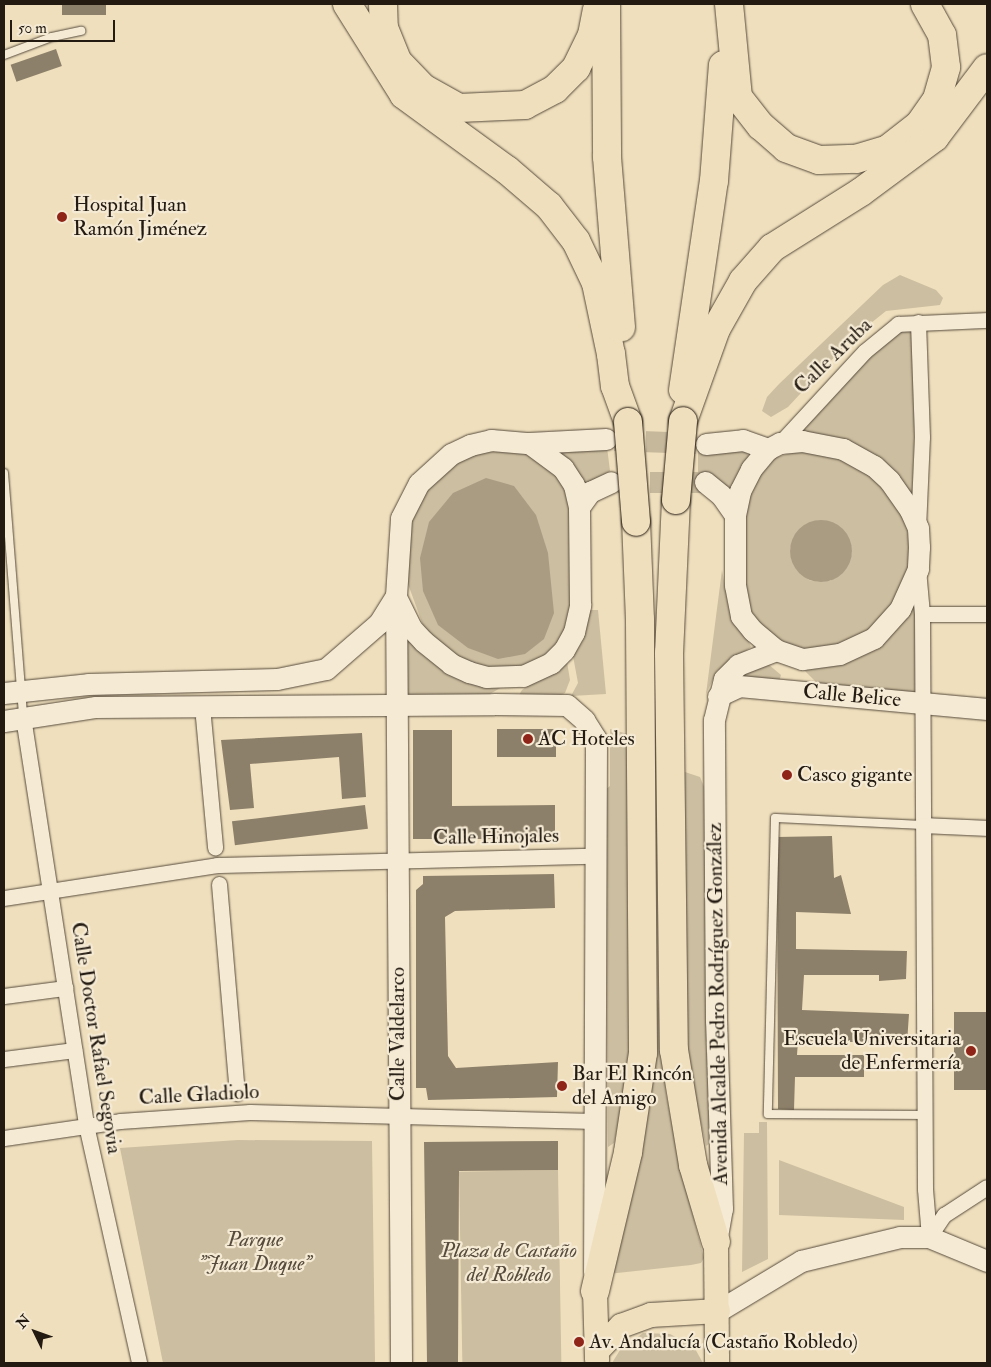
<!DOCTYPE html>
<meta charset="utf-8">
<style>
body{margin:0}
#map{position:relative;width:991px;height:1367px;overflow:hidden;background:#efdfbd;font-family:"IM FELL Double Pica",serif}
div>[style]{position:absolute}
[style*='--x']{left:calc(var(--x)*1px);top:calc(var(--y)*1px);width:calc(var(--w)*1px);rotate:calc(var(--a)*1deg)}
.green>*{inset:0;background:#ccbea0;transform-origin:0 0}
.water>*{inset:0;background:#aa9c83}
.round{border-radius:50%}
.building>*{inset:0;background:#8d806a;transform-origin:0 0}
.secondary-tunnel>*{height:21px;margin-top:-10.5px;transform-origin:0;background:repeating-linear-gradient(90deg,#c6b89b 0 21px,transparent 0 32px)}
.roads{filter:drop-shadow(0 0 1px #564b3c) drop-shadow(0 0 1px #564b3c)}
.lane>*{height:8px;margin:-4px;padding:0 4px;transform-origin:4px;border-radius:4px;background:#f5ead4}
.street>*{height:15px;margin:-7.5px;padding:0 7.5px;transform-origin:7.5px;border-radius:7.5px;background:#f5ead4}
.secondary>*{height:21px;margin:-10.5px;padding:0 10.5px;transform-origin:10.5px;border-radius:10.5px;background:#f5ead4}
.primary>*{height:24px;margin:-12px;padding:0 12px;transform-origin:12px;border-radius:12px;background:#efdfbd}
.highway>*{height:28px;margin:-14px;padding:0 14px;transform-origin:14px;border-radius:14px;background:#efdfbd}
.bridges{filter:drop-shadow(0 0 1px #231a11) drop-shadow(0 0 1px #231a11)}
.highway-bridge>*{height:28px;margin:-14px;padding:0 14px;transform-origin:14px;border-radius:14px;background:#efdfbd}
.dots>*{width:14px;height:14px;translate:-50% -50%;box-sizing:border-box;border:2px solid #f5ead4;border-radius:50%}
span{translate:-50% -50%;white-space:nowrap;text-align:center;line-height:1.15;-webkit-text-stroke:4.5px #f5ead4;paint-order:stroke}
.poi-label{font-size:21px;color:#231a11}
.left{translate:0 -50%;text-align:left}
.right{translate:-100% -50%;text-align:right}
.street-label{font-size:21px;color:#231a11}
.park-label{font-size:21px;color:#564b3c;font-style:italic}
.frame{position:absolute;inset:0;border:5px solid #231a11;pointer-events:none}
.north{position:absolute;left:10px;top:1307px;width:50px;height:50px;-webkit-text-stroke:4px #f5ead4;paint-order:stroke;rotate:312deg;font-size:14px;font-weight:700;line-height:20px;text-align:center;color:#231a11}
.north::after{content:'';display:block;margin:auto;width:18px;height:22px;background:#231a11;clip-path:polygon(50% 0,100% 100%,50% 72%,0 100%)}
.scale{position:absolute;left:10px;top:20px;width:105px;height:22px;box-sizing:border-box;border:2px solid #231a11;border-top:0;padding-left:6px;font-size:15px;line-height:18px;white-space:nowrap;color:#231a11;-webkit-text-stroke:4px #f5ead4;paint-order:stroke}
</style>
<div id="map">
<div class="green">
<i style="clip-path:polygon(900px 275px,936px 290px,943px 298px,940px 305px,886px 311px,851px 339px,788px 407px,771px 417px,762px 411px,767px 397px,779px 384px,883px 285px)"></i>
<i style="clip-path:polygon(914px 328px,915px 415px,912px 498px,799px 430px,893px 333px)"></i>
<i style="clip-path:polygon(550px 446px,607px 447px,610px 471px,582px 488px)"></i>
<i style="clip-path:polygon(519px 447px,549px 463px,567px 486px,572px 513px,572px 617px,557px 647px,523px 668px,488px 670px,449px 653px,424px 628px,404px 573px,410px 513px,435px 473px,472px 450px)"></i>
<i style="clip-path:polygon(743px 447px,749px 457px,731px 489px,698px 475px,698px 449px)"></i>
<i style="clip-path:polygon(evenodd,798px 451px,830px 452px,865px 466px,905px 518px,909px 540px,909px 571px,896px 599px,868px 633px,832px 649px,799px 650px,773px 640px,747px 614px,741px 527px,747px 496px,756px 476px,774px 458px,798px 451px,823px 521px,842px 529px,849px 539px,852px 552px,849px 563px,841px 574px,830px 581px,817px 582px,809px 580px,794px 565px,790px 549px,794px 537px,805px 525px,823px 521px)"></i>
<i style="clip-path:polygon(722px 570px,726px 592px,751px 647px,717px 671px,706px 694px)"></i>
<i style="clip-path:polygon(913px 604px,916px 608px,915px 693px,819px 685px,805px 671px,807px 666px)"></i>
<i style="clip-path:polygon(588px 610px,598px 610px,606px 694px,571px 696px,578px 683px,573px 656px,583px 640px)"></i>
<i style="clip-path:polygon(405px 630px,504px 686px,488px 695px,404px 696px)"></i>
<i style="clip-path:polygon(566px 656px,570px 680px,565px 693px,557px 697px,519px 695px,522px 690px)"></i>
<i style="clip-path:polygon(768px 664px,781px 675px,779px 682px,738px 675px)"></i>
<i style="clip-path:polygon(610px 729px,628px 734px,630px 1013px,629px 1056px,622px 1107px,614px 1143px,608px 1147px,605px 790px,610px 786px)"></i>
<i style="clip-path:polygon(682px 771px,700px 777px,707px 794px,709px 1144px,706px 1146px,685px 1050px)"></i>
<i style="clip-path:polygon(654px 1000px,658px 1000px,666px 1093px,680px 1166px,704px 1258px,701px 1263px,691px 1265px,608px 1274px)"></i>
<i style="clip-path:polygon(759px 1122px,767px 1122px,768px 1259px,742px 1272px,744px 1133px,759px 1133px)"></i>
<i style="clip-path:polygon(238px 1140px,372px 1141px,375px 1363px,163px 1363px,120px 1148px)"></i>
<i style="clip-path:polygon(779px 1160px,904px 1207px,904px 1220px,779px 1215px)"></i>
<i style="left:558px;top:1170px;width:193px;height:99px;rotate:89deg"></i>
<i style="clip-path:polygon(643px 1333px,670px 1334px,694px 1347px,703px 1363px,612px 1363px,620px 1350px)"></i>
</div>
<div class="water">
<i style="clip-path:polygon(486px 478px,514px 486px,536px 515px,548px 553px,554px 613px,544px 639px,525px 654px,498px 659px,468px 648px,438px 625px,423px 591px,420px 558px,429px 522px,453px 493px)"></i>
<i class="round" style="left:790px;top:520px;width:62px;height:62px"></i>
</div>
<div class="building">
<i style="left:62px;top:4px;width:44px;height:11px"></i>
<i style="left:56px;top:49px;width:18px;height:48px;rotate:71deg"></i>
<i style="left:556px;top:729px;width:28px;height:59px;rotate:90deg"></i>
<i style="clip-path:polygon(413px 730px,452px 730px,452px 806px,555px 805px,555px 839px,413px 839px)"></i>
<i style="clip-path:polygon(362px 733px,366px 797px,342px 799px,339px 757px,250px 764px,254px 808px,230px 810px,221px 740px)"></i>
<i style="left:365px;top:805px;width:24px;height:134px;rotate:83deg"></i>
<i style="clip-path:polygon(832px 836px,834px 878px,841px 875px,851px 914px,796px 912px,796px 949px,907px 951px,906px 979px,879px 981px,879px 975px,804px 975px,802px 1010px,909px 1014px,907px 1043px,798px 1041px,797px 1055px,864px 1055px,864px 1077px,795px 1077px,794px 1110px,778px 1109px,777px 837px)"></i>
<i style="clip-path:polygon(554px 874px,555px 908px,455px 911px,445px 917px,448px 1056px,456px 1068px,558px 1062px,557px 1097px,428px 1100px,426px 1088px,416px 1088px,416px 890px,423px 884px,423px 876px)"></i>
<i style="left:954px;top:1012px;width:33px;height:78px"></i>
<i style="clip-path:polygon(558px 1141px,558px 1170px,459px 1171px,458px 1363px,427px 1363px,424px 1142px)"></i>
</div>
<div class="secondary-tunnel">
<i style="--x:614;--y:440;--w:82;--a:2.1"></i>
<i style="--x:618;--y:482;--w:87;--a:0"></i>
</div>
<div class="roads">
<div class="lane">
<i style="--x:4;--y:55;--w:51;--a:-20.6"></i>
<i style="--x:52;--y:37;--w:30;--a:-12"></i>
<i style="--x:4;--y:473;--w:245;--a:85.5"></i>
<i style="--x:924;--y:825;--w:149;--a:-177.3"></i>
<i style="--x:775;--y:818;--w:296;--a:91.4"></i>
<i style="--x:768;--y:1114;--w:157;--a:0.4"></i>
</div>
<div class="street">
<i style="--x:780;--y:443;--w:125;--a:-47.3"></i>
<i style="--x:865;--y:351;--w:43;--a:-39.3"></i>
<i style="--x:898;--y:324;--w:89;--a:-2.6"></i>
<i style="--x:918;--y:528;--w:91;--a:-87.5"></i>
<i style="--x:922;--y:437;--w:115;--a:-92"></i>
<i style="--x:918;--y:569;--w:45;--a:84.9"></i>
<i style="--x:922;--y:614;--w:575;--a:89.7"></i>
<i style="--x:925;--y:1189;--w:48;--a:85.2"></i>
<i style="--x:922;--y:614;--w:65;--a:0"></i>
<i style="--x:23;--y:717;--w:413;--a:81.2"></i>
<i style="--x:86;--y:1125;--w:244;--a:77.4"></i>
<i style="--x:203;--y:717;--w:131;--a:84.7"></i>
<i style="--x:924;--y:825;--w:63;--a:2.7"></i>
<i style="--x:219;--y:884;--w:210;--a:85.1"></i>
<i style="--x:4;--y:898;--w:216;--a:-8.8"></i>
<i style="--x:217;--y:865;--w:377;--a:-1.4"></i>
<i style="--x:4;--y:996;--w:62;--a:-7.5"></i>
<i style="--x:4;--y:1059;--w:71;--a:-7.3"></i>
<i style="--x:4;--y:1138;--w:117;--a:-8.3"></i>
<i style="--x:120;--y:1121;--w:130;--a:-4"></i>
<i style="--x:250;--y:1112;--w:345;--a:1.5"></i>
<i style="--x:929;--y:1237;--w:27;--a:-56"></i>
<i style="--x:944;--y:1215;--w:51;--a:-33.1"></i>
</div>
<div class="secondary">
<i style="--x:802;--y:441;--w:42;--a:11"></i>
<i style="--x:843;--y:449;--w:35;--a:29"></i>
<i style="--x:874;--y:466;--w:21;--a:43"></i>
<i style="--x:889;--y:480;--w:37;--a:55"></i>
<i style="--x:910;--y:510;--w:20;--a:66"></i>
<i style="--x:918;--y:528;--w:19;--a:87"></i>
<i style="--x:919;--y:547;--w:22;--a:93"></i>
<i style="--x:918;--y:569;--w:44;--a:114.2"></i>
<i style="--x:900;--y:609;--w:39;--a:132"></i>
<i style="--x:874;--y:638;--w:38;--a:155"></i>
<i style="--x:839;--y:654;--w:37;--a:172"></i>
<i style="--x:802;--y:659;--w:28;--a:-161"></i>
<i style="--x:776;--y:650;--w:30;--a:-140"></i>
<i style="--x:753;--y:631;--w:19;--a:-129"></i>
<i style="--x:741;--y:616;--w:32;--a:-101"></i>
<i style="--x:735;--y:585;--w:70;--a:-90"></i>
<i style="--x:735;--y:515;--w:25;--a:-78"></i>
<i style="--x:740;--y:491;--w:25;--a:-63"></i>
<i style="--x:751;--y:469;--w:26;--a:-50"></i>
<i style="--x:768;--y:449;--w:13;--a:-27"></i>
<i style="--x:780;--y:443;--w:22;--a:-5"></i>
<i style="--x:706;--y:444;--w:37;--a:-6"></i>
<i style="--x:743;--y:440;--w:27;--a:20"></i>
<i style="--x:705;--y:482;--w:21;--a:39"></i>
<i style="--x:721;--y:495;--w:24;--a:55"></i>
<i style="--x:579;--y:507;--w:19;--a:-54"></i>
<i style="--x:590;--y:492;--w:23;--a:-25"></i>
<i style="--x:398;--y:601;--w:30;--a:64"></i>
<i style="--x:411;--y:628;--w:18;--a:47"></i>
<i style="--x:423;--y:641;--w:36;--a:39"></i>
<i style="--x:451;--y:664;--w:20;--a:24"></i>
<i style="--x:469;--y:672;--w:18;--a:16"></i>
<i style="--x:486;--y:677;--w:37;--a:-2"></i>
<i style="--x:523;--y:676;--w:31;--a:-25"></i>
<i style="--x:551;--y:663;--w:18;--a:-45"></i>
<i style="--x:564;--y:650;--w:21;--a:-61"></i>
<i style="--x:574;--y:632;--w:28;--a:-77"></i>
<i style="--x:580;--y:605;--w:98;--a:-90.6"></i>
<i style="--x:579;--y:507;--w:23;--a:-103"></i>
<i style="--x:574;--y:485;--w:20;--a:-123"></i>
<i style="--x:563;--y:468;--w:42;--a:-143.7"></i>
<i style="--x:4;--y:693;--w:84;--a:-6.1"></i>
<i style="--x:88;--y:684;--w:189;--a:-1.5"></i>
<i style="--x:277;--y:679;--w:50;--a:-11.5"></i>
<i style="--x:326;--y:669;--w:70;--a:-41"></i>
<i style="--x:379;--y:623;--w:32;--a:-58"></i>
<i style="--x:718;--y:696;--w:23;--a:-25"></i>
<i style="--x:739;--y:686;--w:249;--a:5.3"></i>
<i style="--x:4;--y:721;--w:93;--a:-8.7"></i>
<i style="--x:96;--y:707;--w:398;--a:-0.4"></i>
<i style="--x:494;--y:704;--w:73;--a:0.8"></i>
<i style="--x:567;--y:705;--w:23;--a:41"></i>
<i style="--x:584;--y:720;--w:22;--a:58"></i>
<i style="--x:596;--y:739;--w:533;--a:90.21"></i>
<i style="--x:716;--y:1242;--w:34;--a:-80"></i>
<i style="--x:722;--y:1209;--w:188;--a:-91.8"></i>
<i style="--x:716;--y:1021;--w:301;--a:-90.4"></i>
<i style="--x:714;--y:720;--w:42;--a:-76.3"></i>
<i style="--x:724;--y:679;--w:20;--a:-45"></i>
<i style="--x:738;--y:665;--w:41;--a:-21.5"></i>
<i style="--x:718;--y:1311;--w:97;--a:-31.1"></i>
<i style="--x:801;--y:1261;--w:102;--a:-13.6"></i>
<i style="--x:900;--y:1237;--w:29;--a:0"></i>
<i style="--x:929;--y:1237;--w:63;--a:22.5"></i>
<i style="--x:401;--y:1363;--w:767;--a:-90.37"></i>
<i style="--x:396;--y:596;--w:78;--a:-86.3"></i>
<i style="--x:401;--y:518;--w:39;--a:-63"></i>
<i style="--x:419;--y:483;--w:43;--a:-42.2"></i>
<i style="--x:451;--y:454;--w:21;--a:-25"></i>
<i style="--x:470;--y:445;--w:22;--a:-13"></i>
<i style="--x:491;--y:440;--w:38;--a:5"></i>
<i style="--x:529;--y:443;--w:77;--a:-3"></i>
</div>
<div class="primary">
<i style="--x:716;--y:1242;--w:121;--a:89.5"></i>
<i style="--x:595;--y:1291;--w:69;--a:88.3"></i>
<i style="--x:597;--y:1351;--w:35;--a:-46"></i>
<i style="--x:621;--y:1326;--w:32;--a:-20"></i>
<i style="--x:651;--y:1315;--w:67;--a:-3.4"></i>
</div>
<div class="highway">
<i style="--x:347;--y:4;--w:107;--a:57.9"></i>
<i style="--x:404;--y:95;--w:127;--a:36.1"></i>
<i style="--x:507;--y:170;--w:55;--a:40.6"></i>
<i style="--x:549;--y:206;--w:44;--a:52.4"></i>
<i style="--x:576;--y:241;--w:47;--a:64.5"></i>
<i style="--x:596;--y:283;--w:73;--a:78.1"></i>
<i style="--x:611;--y:354;--w:32;--a:83"></i>
<i style="--x:615;--y:386;--w:38;--a:70"></i>
<i style="--x:383;--y:4;--w:24;--a:88"></i>
<i style="--x:384;--y:28;--w:37;--a:68"></i>
<i style="--x:398;--y:62;--w:36;--a:46"></i>
<i style="--x:423;--y:88;--w:41;--a:29.1"></i>
<i style="--x:459;--y:108;--w:66;--a:-2.6"></i>
<i style="--x:525;--y:105;--w:34;--a:-28"></i>
<i style="--x:555;--y:89;--w:30;--a:-45"></i>
<i style="--x:576;--y:68;--w:37;--a:-64"></i>
<i style="--x:592;--y:35;--w:25;--a:-79"></i>
<i style="--x:606;--y:4;--w:153;--a:89.6"></i>
<i style="--x:607;--y:157;--w:171;--a:85.3"></i>
<i style="--x:729;--y:4;--w:93;--a:84.5"></i>
<i style="--x:738;--y:97;--w:37;--a:52"></i>
<i style="--x:761;--y:126;--w:33;--a:41"></i>
<i style="--x:786;--y:148;--w:35;--a:20"></i>
<i style="--x:819;--y:160;--w:37;--a:-2"></i>
<i style="--x:856;--y:159;--w:34;--a:-17"></i>
<i style="--x:888;--y:149;--w:39;--a:-38"></i>
<i style="--x:919;--y:125;--w:32;--a:-55"></i>
<i style="--x:937;--y:99;--w:33;--a:-74"></i>
<i style="--x:946;--y:67;--w:32;--a:-97"></i>
<i style="--x:942;--y:35;--w:35;--a:-119"></i>
<i style="--x:683;--y:390;--w:211;--a:-81.6"></i>
<i style="--x:714;--y:181;--w:116;--a:-85.6"></i>
<i style="--x:683;--y:421;--w:98;--a:-70.3"></i>
<i style="--x:716;--y:329;--w:55;--a:-60.6"></i>
<i style="--x:743;--y:281;--w:44;--a:-48.7"></i>
<i style="--x:772;--y:248;--w:105;--a:-32.2"></i>
<i style="--x:861;--y:192;--w:92;--a:-36.6"></i>
<i style="--x:935;--y:137;--w:86;--a:-53"></i>
<i style="--x:676;--y:500;--w:153;--a:92.6"></i>
<i style="--x:669;--y:653;--w:397;--a:89.3"></i>
<i style="--x:674;--y:1050;--w:117;--a:80.6"></i>
<i style="--x:693;--y:1165;--w:80;--a:73.4"></i>
<i style="--x:595;--y:1291;--w:143;--a:-76.6"></i>
<i style="--x:628;--y:1152;--w:100;--a:-81.4"></i>
<i style="--x:643;--y:1053;--w:433;--a:-90.4"></i>
<i style="--x:640;--y:620;--w:98;--a:-92.3"></i>
</div>
</div>
<div class="bridges">
<div class="highway-bridge">
<i style="--x:628;--y:422;--w:100;--a:85.4"></i>
<i style="--x:676;--y:500;--w:79;--a:-84.9"></i>
</div>
</div>
<div class="dots">
<i style="left:62px;top:217px;background:#8f2418"></i>
<i style="left:528px;top:739px;background:#8f2418"></i>
<i style="left:787px;top:775px;background:#8f2418"></i>
<i style="left:971px;top:1051px;background:#8f2418"></i>
<i style="left:562px;top:1086px;background:#8f2418"></i>
<i style="left:579px;top:1342px;background:#8f2418"></i>
</div>
<div class="poi-label">
<span class="left" style="left:73px;top:217px">Hospital Juan<br>Ramón Jiménez</span>
<span class="left" style="left:538px;top:739px">AC Hoteles</span>
<span class="left" style="left:797px;top:775px">Casco gigante</span>
<span class="right" style="left:961px;top:1051px">Escuela Universitaria<br>de Enfermería</span>
<span class="left" style="left:572px;top:1086px">Bar El Rincón<br>del Amigo</span>
<span class="left" style="left:589px;top:1342px">Av. Andalucía (Castaño Robledo)</span>
</div>
<div class="street-label">
<span style="left:833px;top:356px;rotate:-44deg">Calle Aruba</span>
<span style="left:852px;top:696px;rotate:5deg">Calle Belice</span>
<span style="left:496px;top:837px;rotate:-1deg">Calle Hinojales</span>
<span style="left:718px;top:1004px;rotate:-91deg">Avenida Alcalde Pedro Rodríguez González</span>
<span style="left:398px;top:1034px;rotate:-90deg">Calle Valdelarco</span>
<span style="left:96px;top:1038px;rotate:81deg">Calle Doctor Rafael Segovia</span>
<span style="left:199px;top:1095px;rotate:-3deg">Calle Gladiolo</span>
</div>
<div class="park-label">
<span style="left:255px;top:1252px">Parque<br>"Juan Duque"</span>
<span style="left:509px;top:1263px">Plaza de Castaño<br>del Robledo</span>
</div>
<div class="frame"></div>
<div class="north">N</div>
<div class="scale">50 m</div>
</div>
